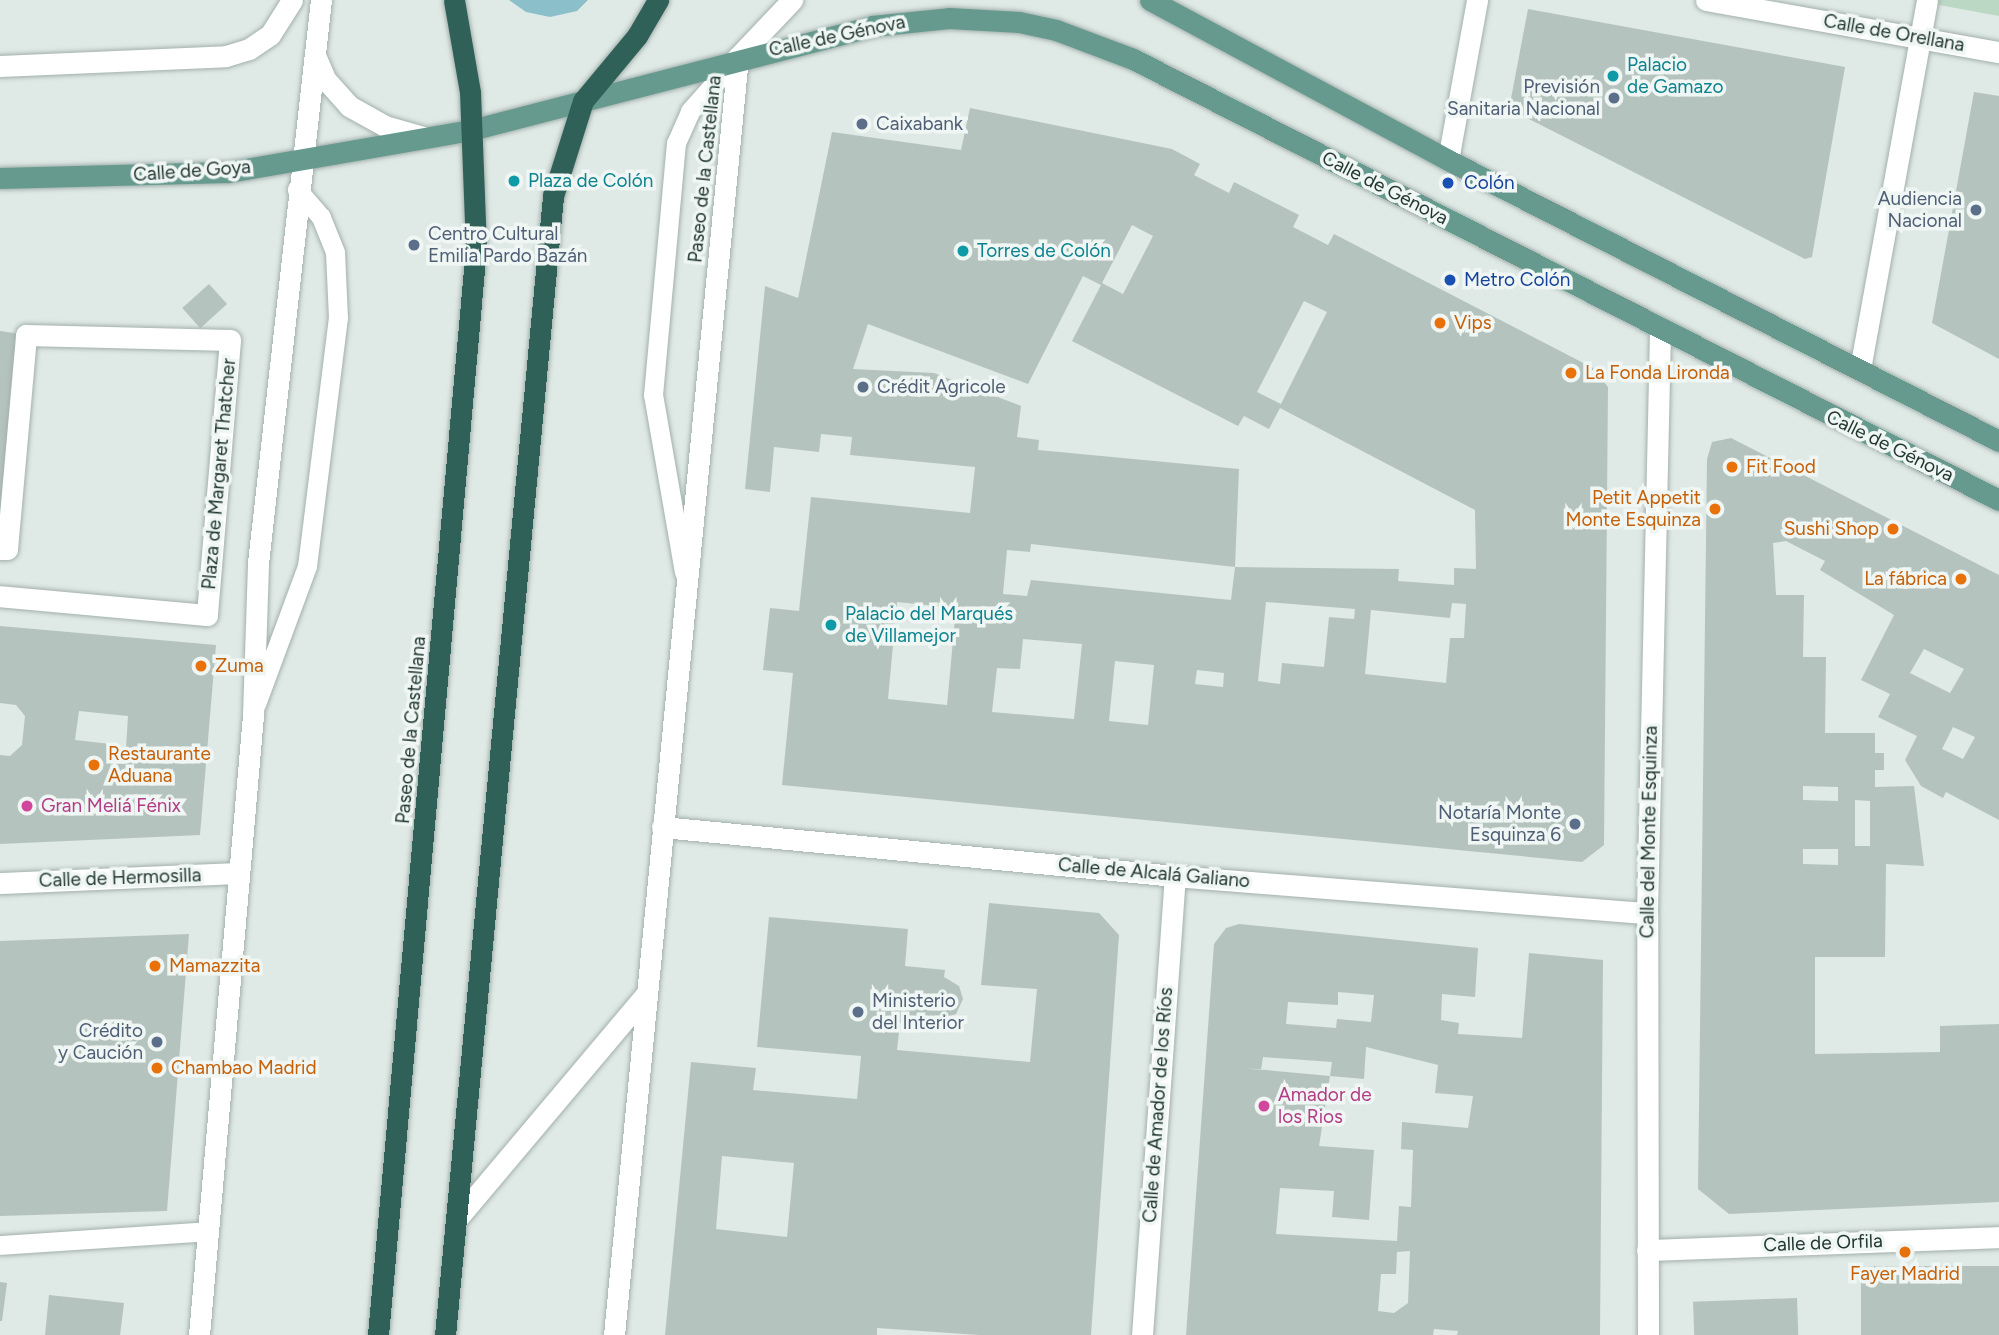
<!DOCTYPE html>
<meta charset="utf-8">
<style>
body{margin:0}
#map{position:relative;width:1999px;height:1335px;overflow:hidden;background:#dfe9e5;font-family:Figtree,sans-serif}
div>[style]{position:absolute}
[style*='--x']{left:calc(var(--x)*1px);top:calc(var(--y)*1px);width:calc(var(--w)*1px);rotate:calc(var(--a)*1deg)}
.green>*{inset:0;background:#bad8c3}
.water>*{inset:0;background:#8bbfca}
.building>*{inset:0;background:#b5c3be;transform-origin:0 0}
.roads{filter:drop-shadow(0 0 2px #a3b0ac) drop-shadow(0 0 2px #a3b0ac)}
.lane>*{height:19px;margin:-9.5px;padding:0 9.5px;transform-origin:9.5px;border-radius:9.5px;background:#fff}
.street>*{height:21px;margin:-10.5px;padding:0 10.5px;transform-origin:10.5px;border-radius:10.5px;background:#fff}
.primary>*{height:21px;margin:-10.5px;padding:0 10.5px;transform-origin:10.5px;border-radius:10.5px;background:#679a8f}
.highway>*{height:21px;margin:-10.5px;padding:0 10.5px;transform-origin:10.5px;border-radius:10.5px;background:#306158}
.dots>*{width:19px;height:19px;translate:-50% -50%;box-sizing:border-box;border:4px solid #eff6f3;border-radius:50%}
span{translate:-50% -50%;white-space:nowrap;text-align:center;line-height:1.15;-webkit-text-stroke:7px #eff6f3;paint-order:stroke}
.street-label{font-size:19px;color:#223732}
.culture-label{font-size:19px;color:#0d838f}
.left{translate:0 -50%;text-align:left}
.service-label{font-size:19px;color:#4e5e75}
.right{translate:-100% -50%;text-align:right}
.transit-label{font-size:19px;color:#164399}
.food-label{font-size:19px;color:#c56008}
.hotel-label{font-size:19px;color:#b23c85}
</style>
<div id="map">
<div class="green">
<i style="clip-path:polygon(1912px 0,1999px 0,1999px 16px)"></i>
</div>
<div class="water">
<i style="clip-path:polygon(509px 0,588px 0,577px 11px,550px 17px,526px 12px)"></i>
</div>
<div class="building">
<i style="clip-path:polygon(1528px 9px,1845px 67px,1812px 257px,1805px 259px,1509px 109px)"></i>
<i style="clip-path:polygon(1974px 92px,1999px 96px,1999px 359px,1932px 323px)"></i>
<i style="clip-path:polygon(evenodd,970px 108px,1172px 149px,1200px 164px,1194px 175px,1229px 193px,1234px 182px,1299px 215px,1293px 227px,1328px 245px,1334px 234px,1593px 368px,1608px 387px,1604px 845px,1582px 862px,782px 785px,793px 673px,763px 670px,770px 608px,799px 611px,811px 497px,970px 513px,975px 467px,850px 455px,852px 437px,821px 434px,819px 452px,774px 447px,770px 492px,745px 489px,765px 286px,798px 298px,832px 132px,961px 150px,970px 108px,1132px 225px,1153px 236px,1123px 294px,1102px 283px,1132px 225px,970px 108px,1083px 276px,1101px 285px,1072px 341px,1238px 426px,1244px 416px,1269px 429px,1280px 408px,1475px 510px,1476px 569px,1454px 568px,1454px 585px,1398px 581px,1399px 569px,1235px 567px,1231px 600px,1031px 580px,1027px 596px,1003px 594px,1007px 550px,1030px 552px,1031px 544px,1235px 567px,1239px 469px,1038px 450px,1039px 440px,1017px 437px,1021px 406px,934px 373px,853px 369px,868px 324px,1028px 384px,1083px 276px,970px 108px,1304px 301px,1327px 312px,1281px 404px,1257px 392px,1304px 301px,970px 108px,897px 602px,956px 608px,947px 705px,888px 699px,897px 602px,970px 108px,1266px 602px,1355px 609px,1354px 619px,1329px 617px,1324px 667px,1282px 663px,1280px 684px,1258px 681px,1266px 602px,970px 108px,1452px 603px,1466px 604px,1464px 638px,1450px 638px,1446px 683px,1365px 674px,1371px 610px,1450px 618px,1452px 603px,970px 108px,1023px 639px,1082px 644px,1074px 719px,992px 712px,997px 668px,1020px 669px,1023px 639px,970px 108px,1115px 661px,1154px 665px,1148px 725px,1109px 721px,1115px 661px,970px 108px,1197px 670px,1224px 673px,1223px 687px,1195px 684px,1197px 670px)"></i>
<i style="left:209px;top:284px;width:27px;height:36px;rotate:48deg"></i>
<i style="clip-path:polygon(0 331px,20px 334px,0 525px)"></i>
<i style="clip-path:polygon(evenodd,1731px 438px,1999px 575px,1999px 820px,1946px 792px,1943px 798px,1921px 786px,1905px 760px,1917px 736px,1878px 717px,1890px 694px,1861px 680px,1894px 615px,1820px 570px,1825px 561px,1786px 541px,1773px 543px,1776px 595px,1804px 595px,1803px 657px,1826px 657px,1825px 733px,1875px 733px,1875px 753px,1884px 753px,1884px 770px,1875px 770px,1875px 787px,1914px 786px,1924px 866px,1886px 864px,1885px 957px,1815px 957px,1815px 1054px,1940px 1052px,1940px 1026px,1999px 1024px,1999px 1202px,1729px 1214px,1698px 1189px,1707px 459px,1712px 442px,1731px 438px,1924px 649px,1964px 669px,1950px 693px,1910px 673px,1924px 649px,1731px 438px,1953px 727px,1975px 737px,1963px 759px,1942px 749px,1953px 727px,1731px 438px,1803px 786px,1838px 787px,1838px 801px,1803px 800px,1803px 786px,1731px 438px,1855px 800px,1870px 801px,1870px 846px,1855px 846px,1855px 800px,1731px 438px,1803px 849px,1838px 849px,1838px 865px,1803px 864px,1803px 849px)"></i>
<i style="clip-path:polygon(evenodd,0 626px,216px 645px,200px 835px,0 844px,0 755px,10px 756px,22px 745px,25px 716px,16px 705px,0 703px,0 626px,79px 711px,128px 716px,125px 764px,110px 763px,111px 744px,75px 740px,79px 711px)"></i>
<i style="clip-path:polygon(evenodd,989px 903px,1099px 913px,1119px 935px,1091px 1335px,979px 1335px,877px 1328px,877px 1335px,665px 1335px,691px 1062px,756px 1068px,753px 1090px,857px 1099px,861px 1056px,757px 1047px,769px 917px,908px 929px,905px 966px,945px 970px,944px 977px,959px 986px,963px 999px,956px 1014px,940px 1020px,939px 1027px,900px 1023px,897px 1050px,1030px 1062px,1037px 989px,981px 985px,989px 903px,722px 1156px,794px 1163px,787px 1237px,716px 1229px,722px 1156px)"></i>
<i style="clip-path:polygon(evenodd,1239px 924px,1478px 948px,1475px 997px,1442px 994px,1441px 1020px,1459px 1023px,1458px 1034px,1522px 1038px,1529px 953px,1603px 960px,1600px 1335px,1457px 1335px,1458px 1331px,1434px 1329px,1433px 1335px,1186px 1335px,1214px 944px,1226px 928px,1239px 924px,1338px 992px,1374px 995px,1371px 1022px,1337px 1019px,1336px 1028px,1286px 1024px,1288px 1002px,1338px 1005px,1338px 992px,1239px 924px,1366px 1047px,1438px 1065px,1435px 1093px,1473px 1096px,1468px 1128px,1402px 1122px,1401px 1149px,1413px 1150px,1411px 1207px,1399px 1206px,1397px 1241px,1276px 1234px,1280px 1188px,1334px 1191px,1332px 1217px,1369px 1220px,1374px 1150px,1319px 1146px,1330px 1076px,1244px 1068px,1261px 1070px,1263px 1057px,1332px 1062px,1330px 1076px,1364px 1079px,1366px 1047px,1239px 924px,1410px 1251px,1408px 1303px,1394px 1313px,1378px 1311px,1381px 1274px,1396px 1274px,1397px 1252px,1410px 1251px)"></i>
<i style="clip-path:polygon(189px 934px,167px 1211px,0 1216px,0 941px)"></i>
<i style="left:1999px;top:1266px;width:69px;height:138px;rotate:90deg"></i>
<i style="clip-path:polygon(0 1282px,7px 1283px,2px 1321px,0 1321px)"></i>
<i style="clip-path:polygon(49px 1295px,124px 1303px,120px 1335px,45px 1335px)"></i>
<i style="left:1797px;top:1298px;width:37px;height:104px;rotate:88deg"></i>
</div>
<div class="roads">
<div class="lane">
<i style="--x:684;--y:572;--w:180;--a:-99.9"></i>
<i style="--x:653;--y:395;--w:253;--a:-84.8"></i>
<i style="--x:676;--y:143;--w:35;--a:-66"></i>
<i style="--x:690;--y:111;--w:72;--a:-48.4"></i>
<i style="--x:256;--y:704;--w:147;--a:-69.7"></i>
<i style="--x:307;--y:566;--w:250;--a:-82.9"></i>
<i style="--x:338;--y:318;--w:66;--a:-92.6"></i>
<i style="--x:335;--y:252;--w:38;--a:-112"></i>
<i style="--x:321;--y:217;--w:37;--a:-131"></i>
<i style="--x:0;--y:1245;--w:209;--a:-3.8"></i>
</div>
<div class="street">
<i style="--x:1706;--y:0;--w:298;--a:10.1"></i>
<i style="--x:315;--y:55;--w:26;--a:67"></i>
<i style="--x:325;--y:79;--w:36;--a:48"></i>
<i style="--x:349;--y:106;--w:41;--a:29.1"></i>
<i style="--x:385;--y:126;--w:40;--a:16"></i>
<i style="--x:0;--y:66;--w:226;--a:-2.5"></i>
<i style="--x:226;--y:56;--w:24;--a:-17"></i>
<i style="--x:249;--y:49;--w:25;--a:-34"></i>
<i style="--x:270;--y:35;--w:41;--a:-57.8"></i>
<i style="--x:1448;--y:160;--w:163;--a:-79.7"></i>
<i style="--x:1860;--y:369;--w:375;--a:-79.7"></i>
<i style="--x:0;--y:549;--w:7;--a:0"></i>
<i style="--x:7;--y:549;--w:215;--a:-84.9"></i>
<i style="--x:26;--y:335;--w:204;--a:1.4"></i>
<i style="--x:230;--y:340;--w:276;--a:94.8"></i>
<i style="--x:207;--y:615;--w:208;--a:-174.8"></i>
<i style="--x:662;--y:827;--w:515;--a:5.46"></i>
<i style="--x:1175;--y:876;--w:473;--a:4.5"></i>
<i style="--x:0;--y:883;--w:239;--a:-2.4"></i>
<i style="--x:456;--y:1220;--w:295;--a:-49.9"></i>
<i style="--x:1647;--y:1250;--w:352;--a:-2.1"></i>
<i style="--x:199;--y:1335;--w:622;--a:-85.02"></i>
<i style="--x:253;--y:715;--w:152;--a:-88.1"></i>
<i style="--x:258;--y:563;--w:567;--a:-83.62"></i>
<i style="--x:614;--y:1335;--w:1284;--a:-84.46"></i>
<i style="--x:738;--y:57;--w:79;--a:-46.5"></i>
<i style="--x:1142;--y:1335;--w:460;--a:-85.9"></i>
<i style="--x:1648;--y:1335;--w:422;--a:-90.1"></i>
<i style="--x:1647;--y:913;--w:584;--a:-88.72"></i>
</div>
<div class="primary">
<i style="--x:1150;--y:0;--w:338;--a:28.2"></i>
<i style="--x:1448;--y:160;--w:619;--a:27.02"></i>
<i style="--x:0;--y:178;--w:228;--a:-1.5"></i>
<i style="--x:228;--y:172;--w:247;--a:-9.8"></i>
<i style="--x:471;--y:130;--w:414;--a:-14.5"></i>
<i style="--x:872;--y:26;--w:77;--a:-5.9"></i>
<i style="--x:949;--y:18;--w:70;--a:3.3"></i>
<i style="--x:1019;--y:22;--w:38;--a:12"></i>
<i style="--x:1056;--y:30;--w:82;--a:20.6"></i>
<i style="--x:1133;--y:59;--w:972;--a:26.99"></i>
</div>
<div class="highway">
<i style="--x:378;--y:1335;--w:1091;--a:-84.85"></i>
<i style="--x:476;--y:248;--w:156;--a:-92.2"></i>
<i style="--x:470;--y:92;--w:93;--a:-99.9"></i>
<i style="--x:445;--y:1335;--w:1144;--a:-84.58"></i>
<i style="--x:553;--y:196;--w:100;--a:-72.5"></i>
<i style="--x:583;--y:101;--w:85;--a:-50.3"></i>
<i style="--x:637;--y:36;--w:42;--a:-59.7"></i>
</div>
</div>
<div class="dots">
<i style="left:1613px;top:76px;background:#0f9aa8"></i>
<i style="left:1614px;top:98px;background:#5c6f8a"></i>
<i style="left:862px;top:124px;background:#5c6f8a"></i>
<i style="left:514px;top:181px;background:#0f9aa8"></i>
<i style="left:1448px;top:183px;background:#1a4fb4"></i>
<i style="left:1976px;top:210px;background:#5c6f8a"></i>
<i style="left:414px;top:245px;background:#5c6f8a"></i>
<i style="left:963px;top:251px;background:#0f9aa8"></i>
<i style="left:1450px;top:280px;background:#1a4fb4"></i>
<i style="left:1440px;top:323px;background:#e8710a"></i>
<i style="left:1571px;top:373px;background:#e8710a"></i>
<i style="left:863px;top:387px;background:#5c6f8a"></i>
<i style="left:1732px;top:467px;background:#e8710a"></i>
<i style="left:1715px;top:509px;background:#e8710a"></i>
<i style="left:1893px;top:529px;background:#e8710a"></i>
<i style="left:1961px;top:579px;background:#e8710a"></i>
<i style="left:831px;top:625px;background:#0f9aa8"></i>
<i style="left:201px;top:666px;background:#e8710a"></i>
<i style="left:94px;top:765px;background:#e8710a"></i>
<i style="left:27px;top:806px;background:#d1479c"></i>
<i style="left:1575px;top:824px;background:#5c6f8a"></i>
<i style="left:155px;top:966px;background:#e8710a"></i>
<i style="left:858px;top:1012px;background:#5c6f8a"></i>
<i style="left:157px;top:1042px;background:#5c6f8a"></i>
<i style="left:157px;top:1068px;background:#e8710a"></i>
<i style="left:1264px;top:1106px;background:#d1479c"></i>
<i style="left:1905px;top:1252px;background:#e8710a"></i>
</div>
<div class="street-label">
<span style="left:1894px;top:33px;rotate:10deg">Calle de Orellana</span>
<span style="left:837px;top:36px;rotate:-12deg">Calle de Génova</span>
<span style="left:705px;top:169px;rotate:-84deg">Paseo de la Castellana</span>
<span style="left:192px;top:171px;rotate:-4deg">Calle de Goya</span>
<span style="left:1385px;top:188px;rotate:27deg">Calle de Génova</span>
<span style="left:1890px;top:446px;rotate:26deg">Calle de Génova</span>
<span style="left:219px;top:474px;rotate:-85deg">Plaza de Margaret Thatcher</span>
<span style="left:411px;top:730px;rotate:-85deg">Paseo de la Castellana</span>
<span style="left:1649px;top:832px;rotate:-89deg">Calle del Monte Esquinza</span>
<span style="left:1154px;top:873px;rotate:5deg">Calle de Alcalá Galiano</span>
<span style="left:120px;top:878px;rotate:-2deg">Calle de Hermosilla</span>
<span style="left:1158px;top:1105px;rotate:-86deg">Calle de Amador de los Ríos</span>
<span style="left:1823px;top:1243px;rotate:-2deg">Calle de Orfila</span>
</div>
<div class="culture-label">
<span class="left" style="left:1627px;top:76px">Palacio<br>de Gamazo</span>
<span class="left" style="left:528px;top:181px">Plaza de Colón</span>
<span class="left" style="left:977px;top:251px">Torres de Colón</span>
<span class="left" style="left:845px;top:625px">Palacio del Marqués<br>de Villamejor</span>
</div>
<div class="service-label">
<span class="right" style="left:1600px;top:98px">Previsión<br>Sanitaria Nacional</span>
<span class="left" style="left:876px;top:124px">Caixabank</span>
<span class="right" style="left:1962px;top:210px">Audiencia<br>Nacional</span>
<span class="left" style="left:428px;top:245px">Centro Cultural<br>Emilia Pardo Bazán</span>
<span class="left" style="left:877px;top:387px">Crédit Agricole</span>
<span class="right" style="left:1561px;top:824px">Notaría Monte<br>Esquinza 6</span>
<span class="left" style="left:872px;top:1012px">Ministerio<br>del Interior</span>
<span class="right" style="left:143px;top:1042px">Crédito<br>y Caución</span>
</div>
<div class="transit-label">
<span class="left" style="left:1464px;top:183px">Colón</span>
<span class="left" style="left:1464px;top:280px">Metro Colón</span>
</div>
<div class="food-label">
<span class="left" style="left:1454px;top:323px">Vips</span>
<span class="left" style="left:1585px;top:373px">La Fonda Lironda</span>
<span class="left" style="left:1746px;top:467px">Fit Food</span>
<span class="right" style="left:1701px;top:509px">Petit Appetit<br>Monte Esquinza</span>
<span class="right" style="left:1879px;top:529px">Sushi Shop</span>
<span class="right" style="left:1947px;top:579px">La fábrica</span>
<span class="left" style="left:215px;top:666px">Zuma</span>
<span class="left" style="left:108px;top:765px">Restaurante<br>Aduana</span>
<span class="left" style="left:169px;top:966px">Mamazzita</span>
<span class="left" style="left:171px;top:1068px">Chambao Madrid</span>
<span style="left:1905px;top:1274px">Fayer Madrid</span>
</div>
<div class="hotel-label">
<span class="left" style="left:41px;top:806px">Gran Meliá Fénix</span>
<span class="left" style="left:1278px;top:1106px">Amador de<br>los Rios</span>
</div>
</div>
